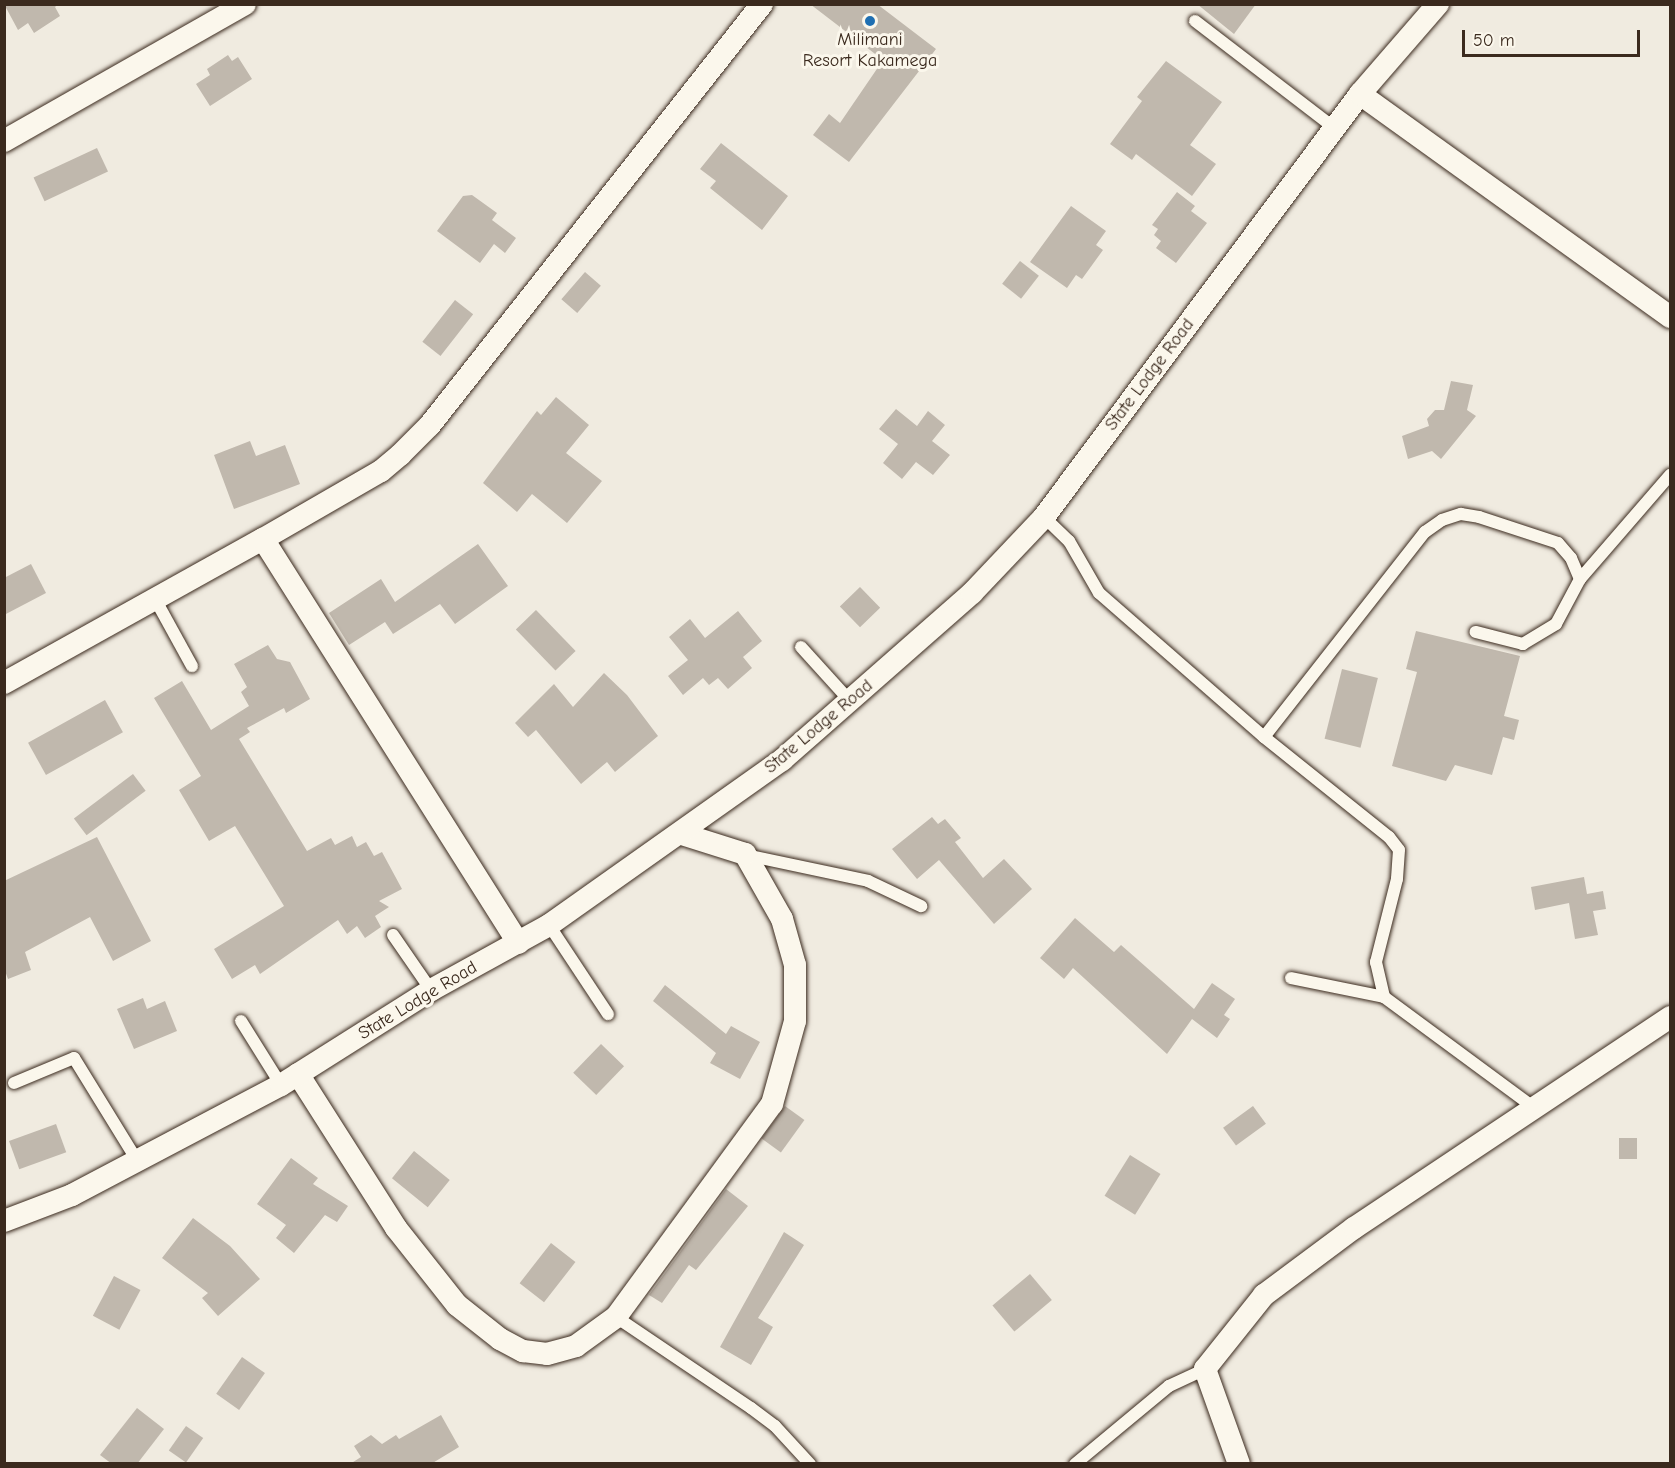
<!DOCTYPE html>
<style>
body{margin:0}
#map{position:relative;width:1675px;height:1468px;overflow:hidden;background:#f0ebe0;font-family:"Comic Neue",sans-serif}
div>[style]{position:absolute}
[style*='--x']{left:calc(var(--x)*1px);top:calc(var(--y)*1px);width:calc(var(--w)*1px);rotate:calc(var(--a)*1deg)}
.building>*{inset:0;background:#c0b8ad;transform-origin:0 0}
.roads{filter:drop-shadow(0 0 2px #3b2a1e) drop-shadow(0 0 2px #3b2a1e)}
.service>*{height:12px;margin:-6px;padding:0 6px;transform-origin:6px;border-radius:6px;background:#fbf7ec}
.minor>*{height:22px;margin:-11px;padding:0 11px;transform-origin:11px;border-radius:11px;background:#fbf7ec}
.dots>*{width:16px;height:16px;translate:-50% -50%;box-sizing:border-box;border:3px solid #fbf7ec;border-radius:50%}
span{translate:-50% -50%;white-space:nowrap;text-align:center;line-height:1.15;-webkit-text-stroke:6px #fbf7ec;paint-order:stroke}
.poi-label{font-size:18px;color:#3b2a1e}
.street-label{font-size:18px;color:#3b2a1e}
.frame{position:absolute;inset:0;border:6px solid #3b2a1e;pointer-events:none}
.scale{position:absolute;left:1462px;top:30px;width:178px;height:27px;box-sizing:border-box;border:3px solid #3b2a1e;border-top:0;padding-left:8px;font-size:18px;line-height:21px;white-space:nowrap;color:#3b2a1e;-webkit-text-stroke:4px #fbf7ec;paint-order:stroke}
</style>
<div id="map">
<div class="building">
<i style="clip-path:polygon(4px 4px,58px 4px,55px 7px,60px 16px,34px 33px,28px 23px,18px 30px)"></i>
<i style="clip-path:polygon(810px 4px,877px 4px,936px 49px,849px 162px,813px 135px,829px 114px,840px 123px,883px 60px)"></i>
<i style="clip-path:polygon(1197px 4px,1256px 4px,1234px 34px)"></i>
<i style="clip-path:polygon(228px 55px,232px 61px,238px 57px,252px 79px,210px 106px,196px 84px,210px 75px,207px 69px)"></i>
<i style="clip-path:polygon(1166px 61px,1222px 102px,1190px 145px,1216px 164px,1192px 196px,1136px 154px,1132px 160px,1110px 144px,1142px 101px,1137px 97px)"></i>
<i style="clip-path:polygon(721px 143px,788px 196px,762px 230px,710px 188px,716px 181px,700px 169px)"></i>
<i style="left:97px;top:148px;width:26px;height:70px;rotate:65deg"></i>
<i style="clip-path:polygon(1177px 192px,1195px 206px,1191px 211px,1207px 223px,1176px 263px,1156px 248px,1161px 241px,1154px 235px,1158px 229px,1152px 225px)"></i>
<i style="clip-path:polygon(472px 195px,497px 213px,492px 220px,516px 238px,505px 253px,494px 244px,480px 263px,437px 231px,463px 196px)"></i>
<i style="clip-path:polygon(1071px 206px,1106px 231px,1096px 245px,1103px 250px,1082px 279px,1076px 275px,1067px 288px,1030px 262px)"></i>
<i style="left:1020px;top:261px;width:24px;height:29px;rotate:38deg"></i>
<i style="left:585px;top:272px;width:21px;height:36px;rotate:41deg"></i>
<i style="left:455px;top:300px;width:23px;height:53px;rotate:38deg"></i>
<i style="clip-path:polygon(1451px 381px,1473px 385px,1467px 410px,1476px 416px,1441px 459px,1432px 451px,1408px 459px,1402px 436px,1429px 426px,1427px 419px,1435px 410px,1444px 410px)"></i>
<i style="clip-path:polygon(556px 397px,589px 425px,566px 453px,602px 481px,567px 523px,532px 494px,517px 512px,483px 483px,537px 411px,541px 415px)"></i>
<i style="clip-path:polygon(896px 409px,917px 426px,928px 411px,945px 425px,932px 441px,950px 455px,933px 475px,916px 462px,902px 479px,883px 463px,898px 444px,879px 429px)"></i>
<i style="clip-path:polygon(250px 441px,256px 456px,285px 445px,300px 484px,234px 509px,214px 455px)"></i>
<i style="clip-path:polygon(478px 544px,508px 586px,455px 624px,440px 604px,393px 634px,385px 622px,349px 645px,329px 613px,381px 579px,395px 602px)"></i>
<i style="clip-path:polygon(31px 564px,46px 593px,4px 615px,4px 578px)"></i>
<i style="left:860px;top:587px;width:29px;height:28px;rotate:46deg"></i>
<i style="left:536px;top:610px;width:57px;height:28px;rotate:46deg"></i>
<i style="clip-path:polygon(738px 611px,762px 641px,743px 657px,752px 668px,728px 689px,718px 678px,709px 685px,703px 678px,683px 695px,668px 676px,688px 660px,669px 637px,690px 619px,705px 638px)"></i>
<i style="clip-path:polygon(1416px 631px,1520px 656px,1504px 716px,1519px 720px,1514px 740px,1503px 737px,1492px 775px,1455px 765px,1446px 781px,1392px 766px,1417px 672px,1406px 669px)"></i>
<i style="clip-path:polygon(268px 645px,277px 659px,290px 662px,310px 699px,286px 713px,284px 708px,247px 728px,250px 732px,239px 739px,307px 851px,331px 838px,335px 845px,352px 836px,357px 847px,366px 842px,374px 856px,382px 852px,402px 889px,379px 901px,389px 907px,375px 916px,381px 927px,365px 938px,357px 926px,347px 934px,338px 920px,260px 974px,255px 965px,232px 979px,214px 949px,284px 906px,235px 826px,209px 841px,179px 790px,201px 776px,154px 698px,182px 681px,211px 730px,249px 706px,241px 692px,247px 687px,234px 664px)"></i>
<i style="left:1342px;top:669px;width:37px;height:72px;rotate:14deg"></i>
<i style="clip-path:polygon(604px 673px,627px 695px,658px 736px,615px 772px,607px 762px,581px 784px,536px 730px,528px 737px,515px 723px,554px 684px,573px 707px)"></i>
<i style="left:105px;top:700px;width:37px;height:88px;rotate:61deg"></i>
<i style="left:133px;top:774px;width:21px;height:74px;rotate:53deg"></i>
<i style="clip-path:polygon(932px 817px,938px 824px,945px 819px,961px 838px,955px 842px,983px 878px,1004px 859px,1032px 889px,994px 924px,939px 860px,917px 879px,892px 849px)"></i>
<i style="clip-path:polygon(97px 837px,151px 941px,113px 961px,90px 917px,25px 952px,31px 970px,8px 979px,4px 968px,4px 881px)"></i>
<i style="clip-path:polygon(1584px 877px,1587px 894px,1603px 891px,1606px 909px,1593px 911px,1598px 935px,1575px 939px,1569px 903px,1535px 910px,1531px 887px)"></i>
<i style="clip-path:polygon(1075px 918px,1114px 952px,1121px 945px,1194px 1009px,1212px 983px,1235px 999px,1224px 1015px,1230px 1019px,1217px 1038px,1192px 1019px,1167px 1054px,1073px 968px,1064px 979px,1040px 958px)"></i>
<i style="clip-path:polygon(665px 985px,726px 1034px,731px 1026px,760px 1042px,740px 1079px,710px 1063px,716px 1053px,653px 1001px)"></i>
<i style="clip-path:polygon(143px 998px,147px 1009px,165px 1001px,177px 1031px,134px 1049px,117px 1009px)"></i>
<i style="left:601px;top:1044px;width:32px;height:40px;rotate:44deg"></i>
<i style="left:785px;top:1106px;width:24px;height:40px;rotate:36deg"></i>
<i style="left:1253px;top:1106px;width:22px;height:37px;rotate:54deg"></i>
<i style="left:56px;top:1124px;width:30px;height:50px;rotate:70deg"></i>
<i style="left:1619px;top:1138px;width:18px;height:21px"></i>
<i style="left:414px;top:1151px;width:46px;height:35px;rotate:39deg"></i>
<i style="left:1130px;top:1155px;width:36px;height:48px;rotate:32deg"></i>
<i style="clip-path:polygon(291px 1158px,318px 1178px,313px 1184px,348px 1206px,337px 1222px,325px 1215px,294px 1253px,276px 1238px,286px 1225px,257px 1204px)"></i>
<i style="clip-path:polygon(726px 1189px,748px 1206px,696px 1270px,689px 1265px,662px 1303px,649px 1295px)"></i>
<i style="clip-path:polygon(193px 1218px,230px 1246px,260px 1279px,218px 1316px,202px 1298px,208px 1293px,162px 1258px)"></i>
<i style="clip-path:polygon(784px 1232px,804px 1245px,758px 1318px,773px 1327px,751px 1365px,720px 1347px)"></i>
<i style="left:551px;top:1243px;width:31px;height:51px;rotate:38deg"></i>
<i style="left:1030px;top:1274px;width:34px;height:49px;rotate:50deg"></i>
<i style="left:114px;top:1276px;width:30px;height:45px;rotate:28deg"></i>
<i style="left:242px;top:1357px;width:28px;height:45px;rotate:35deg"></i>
<i style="clip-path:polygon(137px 1408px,164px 1429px,137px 1464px,112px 1464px,100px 1455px)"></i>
<i style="clip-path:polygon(441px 1415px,459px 1447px,431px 1464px,350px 1464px,361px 1457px,354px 1446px,371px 1435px,382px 1444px,396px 1435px,399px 1439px)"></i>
<i style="left:186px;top:1426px;width:21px;height:30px;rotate:35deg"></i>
</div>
<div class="roads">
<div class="service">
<i style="--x:1195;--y:21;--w:178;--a:37.5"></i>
<i style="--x:1044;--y:517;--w:35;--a:44"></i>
<i style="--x:1069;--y:541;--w:60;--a:60"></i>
<i style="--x:1099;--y:593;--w:219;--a:41.1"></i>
<i style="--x:1264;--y:737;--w:160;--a:38.7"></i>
<i style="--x:1389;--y:837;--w:16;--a:52"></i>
<i style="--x:1399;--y:850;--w:29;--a:94"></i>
<i style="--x:1397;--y:879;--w:86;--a:104.2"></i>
<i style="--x:1376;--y:962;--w:36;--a:77"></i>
<i style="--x:1384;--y:997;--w:189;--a:36.4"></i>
<i style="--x:1580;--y:579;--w:138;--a:-49.1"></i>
<i style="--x:154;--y:597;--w:79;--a:61.2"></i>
<i style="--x:801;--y:647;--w:73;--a:47.8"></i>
<i style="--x:1264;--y:737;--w:261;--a:-51.9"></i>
<i style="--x:1425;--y:532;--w:21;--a:-35"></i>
<i style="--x:1442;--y:520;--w:20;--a:-18"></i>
<i style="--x:1461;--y:514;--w:18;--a:9"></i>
<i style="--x:1479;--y:517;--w:83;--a:18.2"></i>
<i style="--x:1558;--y:543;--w:20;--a:49"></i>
<i style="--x:1571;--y:558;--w:23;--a:67"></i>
<i style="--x:1580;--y:579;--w:51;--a:118.1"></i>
<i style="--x:1556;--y:624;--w:39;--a:149"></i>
<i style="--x:1523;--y:644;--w:49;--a:-165.7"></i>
<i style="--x:746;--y:855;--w:125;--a:12"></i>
<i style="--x:868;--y:881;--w:59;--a:25.3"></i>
<i style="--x:549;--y:925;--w:107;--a:56.5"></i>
<i style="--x:393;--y:935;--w:67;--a:55.4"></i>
<i style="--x:1291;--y:978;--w:95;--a:11.5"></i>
<i style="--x:241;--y:1021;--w:75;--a:58"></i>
<i style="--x:14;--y:1083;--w:65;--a:-22.6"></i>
<i style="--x:74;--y:1058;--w:122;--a:58.4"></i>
<i style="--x:616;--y:1317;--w:163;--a:34"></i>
<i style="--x:751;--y:1408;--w:30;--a:37"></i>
<i style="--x:775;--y:1426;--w:52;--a:47.4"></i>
<i style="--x:1075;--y:1464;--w:122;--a:-39.7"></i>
<i style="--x:1169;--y:1386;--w:40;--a:-25"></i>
</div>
<div class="minor">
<i style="--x:1360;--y:94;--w:382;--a:35.7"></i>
<i style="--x:4;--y:141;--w:277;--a:-29.6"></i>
<i style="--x:263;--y:539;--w:478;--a:57.7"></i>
<i style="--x:4;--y:683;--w:296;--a:-29.1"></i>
<i style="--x:263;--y:539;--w:136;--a:-30"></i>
<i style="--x:381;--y:471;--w:25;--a:-40"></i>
<i style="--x:400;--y:455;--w:42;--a:-45"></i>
<i style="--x:430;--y:425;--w:536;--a:-51.74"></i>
<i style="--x:298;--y:1074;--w:183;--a:57.5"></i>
<i style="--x:396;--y:1228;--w:98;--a:51.6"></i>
<i style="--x:457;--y:1305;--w:55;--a:38.3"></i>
<i style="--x:500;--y:1339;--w:26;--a:28"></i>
<i style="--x:523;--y:1351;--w:24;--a:7"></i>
<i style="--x:547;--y:1354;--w:30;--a:-15"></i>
<i style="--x:576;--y:1346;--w:49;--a:-35.9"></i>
<i style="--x:616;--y:1317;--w:264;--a:-53.8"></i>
<i style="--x:772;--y:1104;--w:86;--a:-74.5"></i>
<i style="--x:795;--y:1021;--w:56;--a:-90"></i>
<i style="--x:795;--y:965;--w:48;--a:-105.8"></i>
<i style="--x:782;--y:919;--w:75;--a:-119.6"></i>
<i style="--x:745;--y:854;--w:66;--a:-162.4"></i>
<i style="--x:4;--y:1221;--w:73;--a:-20.9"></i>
<i style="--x:72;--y:1195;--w:236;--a:-27.8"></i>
<i style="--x:281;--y:1085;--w:178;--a:-32.3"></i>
<i style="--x:431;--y:990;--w:135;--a:-28.8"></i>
<i style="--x:549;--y:925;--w:286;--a:-35.3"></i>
<i style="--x:782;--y:760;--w:253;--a:-41.3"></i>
<i style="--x:972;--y:593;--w:105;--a:-46.5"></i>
<i style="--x:1044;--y:517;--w:528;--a:-53.24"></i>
<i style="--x:1360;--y:94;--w:119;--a:-49.1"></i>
<i style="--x:1239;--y:1464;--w:101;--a:-109.7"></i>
<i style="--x:1205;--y:1369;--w:95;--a:-51.4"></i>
<i style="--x:1264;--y:1295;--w:112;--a:-36.7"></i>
<i style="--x:1354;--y:1228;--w:380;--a:-33.7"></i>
</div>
</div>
<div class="dots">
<i style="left:870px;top:21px;background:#1f6fb2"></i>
</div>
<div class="poi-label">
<span style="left:870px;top:51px">Milimani<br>Resort Kakamega</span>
</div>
<div class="street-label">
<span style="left:1150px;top:375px;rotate:-53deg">State Lodge Road</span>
<span style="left:819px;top:727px;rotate:-40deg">State Lodge Road</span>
<span style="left:418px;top:1001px;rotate:-31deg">State Lodge Road</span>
</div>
<div class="frame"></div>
<div class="scale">50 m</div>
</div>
